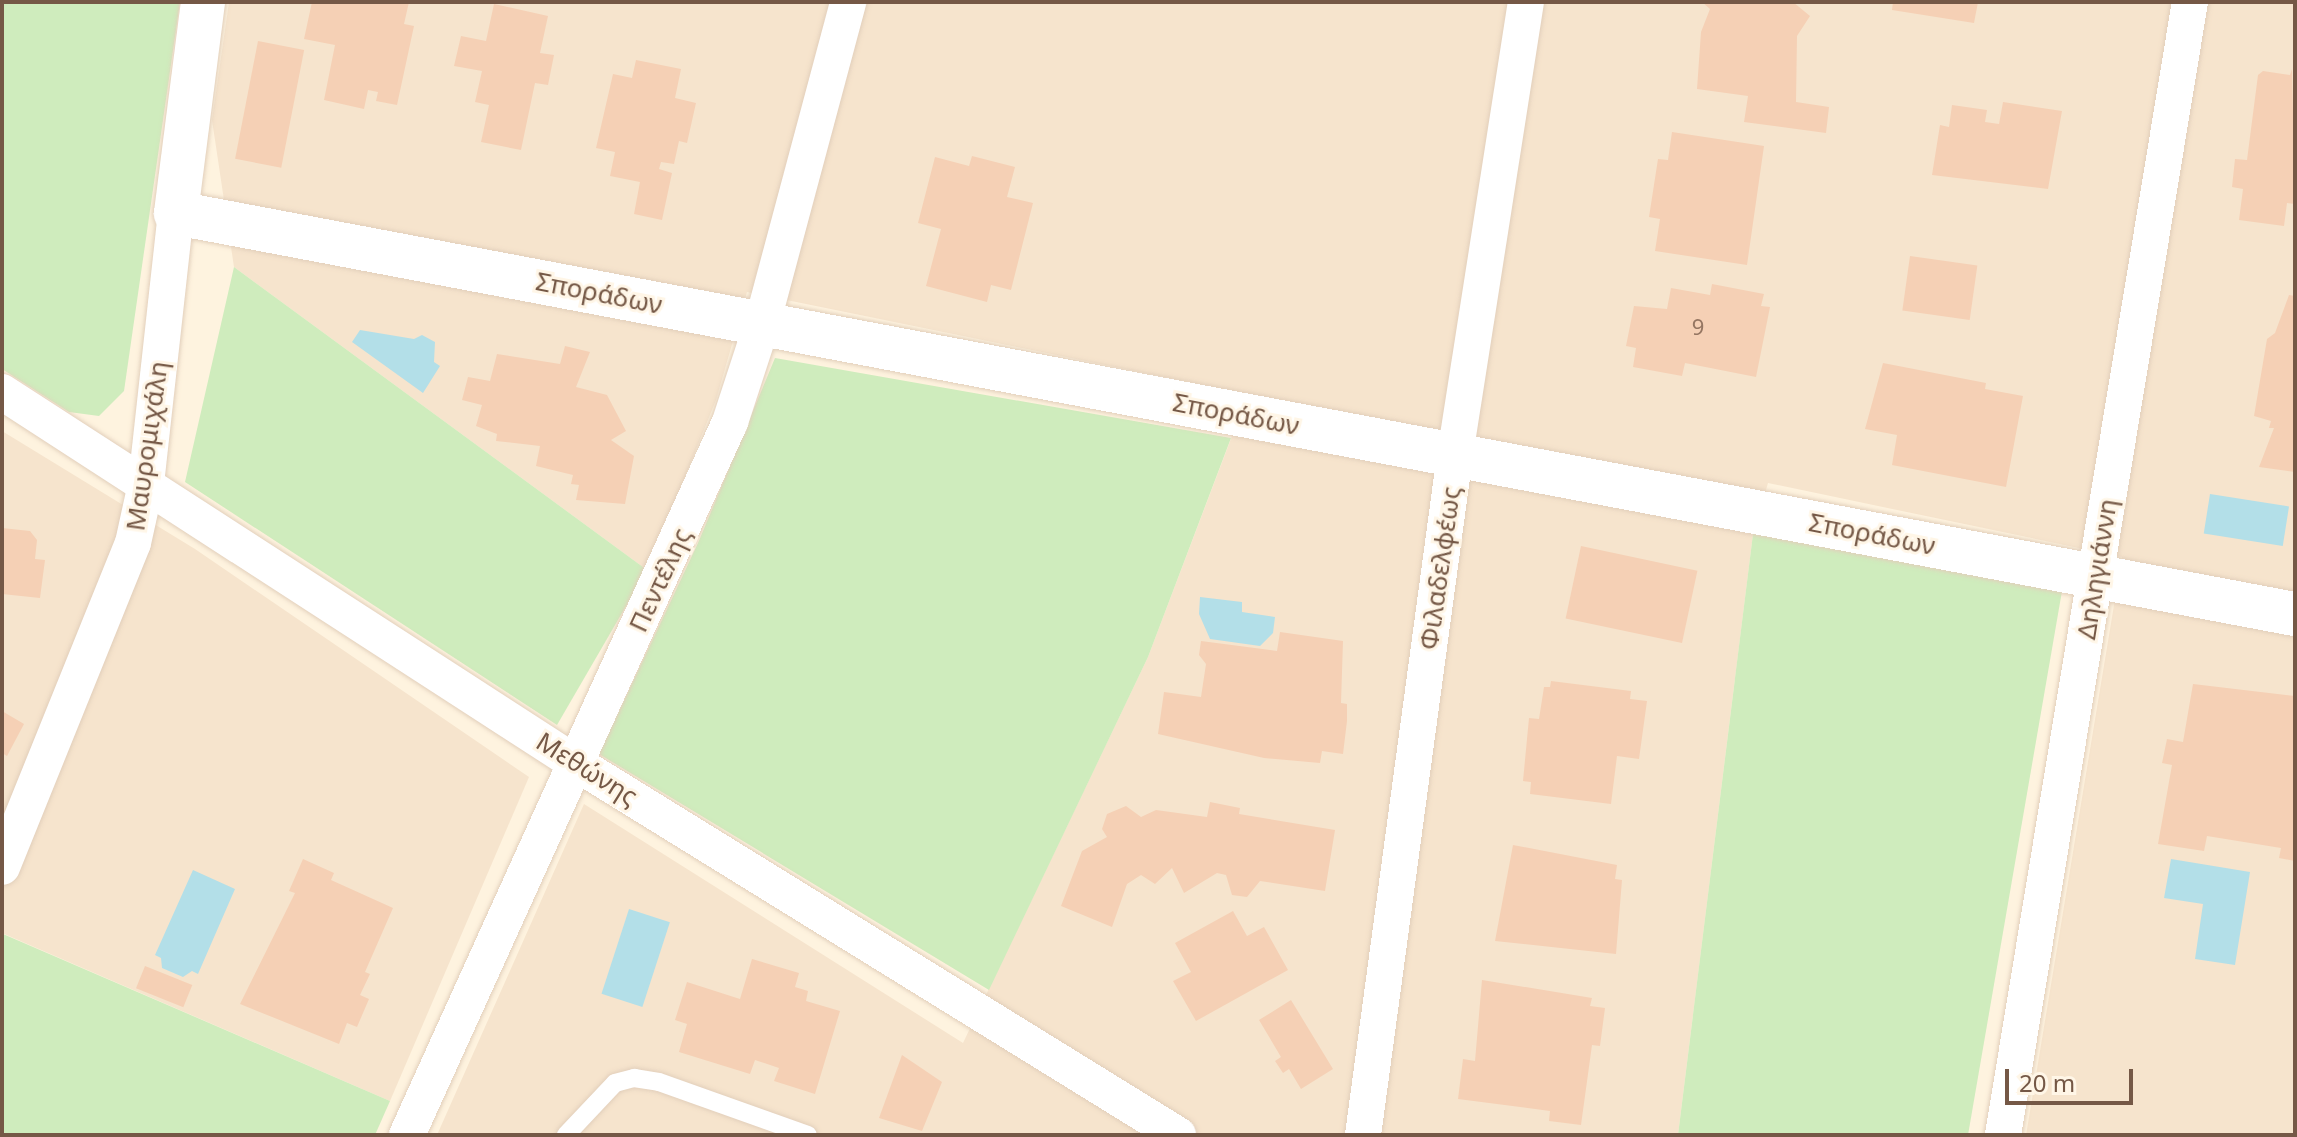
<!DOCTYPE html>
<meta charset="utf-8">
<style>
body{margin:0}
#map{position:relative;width:2297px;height:1137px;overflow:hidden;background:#fef3df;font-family:"Noto Sans",sans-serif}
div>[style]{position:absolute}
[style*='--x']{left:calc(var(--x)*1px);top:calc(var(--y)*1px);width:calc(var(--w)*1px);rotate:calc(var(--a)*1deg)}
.residential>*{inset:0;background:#f6e4cd}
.green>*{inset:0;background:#cfecbd}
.water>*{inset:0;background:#b3dfe8;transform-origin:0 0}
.building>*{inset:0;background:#f5d0b5;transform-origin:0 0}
.roads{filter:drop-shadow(0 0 2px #e2cfbb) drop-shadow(0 0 2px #e2cfbb)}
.service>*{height:18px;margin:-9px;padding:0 9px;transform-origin:9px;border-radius:9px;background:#fff}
.minor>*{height:36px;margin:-18px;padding:0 18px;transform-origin:18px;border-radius:18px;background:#fff}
.tertiary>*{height:44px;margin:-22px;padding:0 22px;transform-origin:22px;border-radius:22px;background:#fff}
span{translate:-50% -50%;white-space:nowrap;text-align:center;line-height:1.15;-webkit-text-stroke:6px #fff6e7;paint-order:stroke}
.number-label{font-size:22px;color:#957662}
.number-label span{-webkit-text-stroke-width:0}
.street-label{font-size:26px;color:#755846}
.frame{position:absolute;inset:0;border:4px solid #755846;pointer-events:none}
.scale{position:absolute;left:2005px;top:1069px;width:128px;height:36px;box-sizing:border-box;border:4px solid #755846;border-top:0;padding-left:10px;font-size:24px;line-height:28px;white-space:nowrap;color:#755846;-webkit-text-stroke:6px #fff6e7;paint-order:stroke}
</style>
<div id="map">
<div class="residential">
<i style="clip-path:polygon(229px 2px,2295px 2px,2295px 1135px,2026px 1135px,2122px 557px,1768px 483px,1753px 534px,1678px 1135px,437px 1135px,584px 804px,963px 1043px,1148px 657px,1248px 394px,747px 292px,716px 400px,647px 570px,234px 267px,212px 120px)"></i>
<i style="clip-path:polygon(2px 431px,195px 549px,529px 777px,390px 1101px,2px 933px)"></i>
</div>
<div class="green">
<i style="clip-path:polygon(2px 2px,180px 2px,124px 391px,99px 416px,69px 412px,2px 369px)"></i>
<i style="clip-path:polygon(234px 267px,647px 570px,557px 725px,185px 482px)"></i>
<i style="clip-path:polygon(775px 358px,1231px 438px,1148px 657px,989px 990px,599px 754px,698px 543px)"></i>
<i style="clip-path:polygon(1753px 534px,2062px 591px,1968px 1135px,1678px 1135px)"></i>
<i style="clip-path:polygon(3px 934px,390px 1101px,375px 1135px,2px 1135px)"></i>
</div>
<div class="water">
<i style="clip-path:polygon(360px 330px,414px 339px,422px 335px,435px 342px,434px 362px,440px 366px,423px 393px,352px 342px)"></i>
<i style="left:2210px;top:494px;width:80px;height:40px;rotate:9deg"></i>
<i style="clip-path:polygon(1200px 597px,1242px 602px,1242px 612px,1275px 617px,1273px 633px,1260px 646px,1210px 639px,1199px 614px)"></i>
<i style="clip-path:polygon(2171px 859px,2250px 872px,2235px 965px,2195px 959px,2203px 904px,2164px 898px)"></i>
<i style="clip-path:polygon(193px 870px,235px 889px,198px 974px,192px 971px,183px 977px,162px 968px,161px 958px,155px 955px)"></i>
<i style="left:629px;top:909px;width:43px;height:89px;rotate:18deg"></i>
</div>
<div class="building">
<i style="clip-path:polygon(312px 2px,409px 2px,404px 24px,414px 26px,397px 105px,376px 101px,378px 92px,368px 90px,364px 109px,324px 100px,335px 45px,304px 39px)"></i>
<i style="clip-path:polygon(1702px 2px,1793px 2px,1810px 16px,1797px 36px,1796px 102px,1829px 107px,1826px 133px,1744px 122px,1748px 96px,1697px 89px,1701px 32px,1710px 9px)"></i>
<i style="clip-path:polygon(1893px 2px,1978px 2px,1974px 23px,1892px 10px)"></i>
<i style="clip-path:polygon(494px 4px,548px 16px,540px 53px,554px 55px,548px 85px,535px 83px,521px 150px,481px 142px,489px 105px,475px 102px,482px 71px,454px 66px,461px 36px,486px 41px)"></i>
<i style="left:258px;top:41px;width:47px;height:120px;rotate:11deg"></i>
<i style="clip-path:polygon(636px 60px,681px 69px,675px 98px,696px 103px,687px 143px,679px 141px,674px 164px,661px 162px,659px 169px,672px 173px,662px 220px,634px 214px,640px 182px,610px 176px,615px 152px,596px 148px,613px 74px,632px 78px)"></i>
<i style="clip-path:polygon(2292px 69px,2295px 204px,2287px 203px,2284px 226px,2239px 220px,2243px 189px,2232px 187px,2235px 159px,2247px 160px,2258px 75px,2263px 71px,2290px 75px)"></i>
<i style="clip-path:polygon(2003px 102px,2062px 111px,2048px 189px,1932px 175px,1940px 125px,1949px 127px,1952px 105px,1987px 110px,1985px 122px,1999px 124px)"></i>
<i style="clip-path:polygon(1672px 132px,1764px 146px,1747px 265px,1655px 251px,1660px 219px,1649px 217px,1658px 159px,1668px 160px)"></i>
<i style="clip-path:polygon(972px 156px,1015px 167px,1007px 197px,1033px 203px,1011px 290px,991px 285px,987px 302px,926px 286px,941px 229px,918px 223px,935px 157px,969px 166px)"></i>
<i style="left:1910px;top:256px;width:68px;height:55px;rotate:8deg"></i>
<i style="clip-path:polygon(1712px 284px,1764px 294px,1761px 306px,1770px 307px,1756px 377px,1685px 363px,1682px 376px,1633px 367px,1636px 348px,1626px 346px,1634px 306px,1667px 309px,1671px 288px,1710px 295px)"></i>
<i style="clip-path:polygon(2289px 295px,2295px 296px,2295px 472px,2259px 467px,2274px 428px,2269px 428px,2271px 421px,2254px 416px,2267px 339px,2275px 333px)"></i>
<i style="clip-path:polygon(565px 346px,590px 352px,576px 387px,607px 395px,626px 431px,611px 440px,634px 456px,625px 504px,576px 500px,579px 485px,571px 484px,573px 475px,536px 466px,540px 446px,496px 441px,497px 434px,476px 426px,482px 405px,462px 400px,468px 377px,490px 381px,497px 354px,560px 364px)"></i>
<i style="clip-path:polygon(1883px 363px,1986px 383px,1985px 389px,2023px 396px,2006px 487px,1892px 465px,1897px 435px,1865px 429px)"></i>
<i style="clip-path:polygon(2px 528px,30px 531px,37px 540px,35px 559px,45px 560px,40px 598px,2px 594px)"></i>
<i style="left:1581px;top:546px;width:119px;height:74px;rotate:12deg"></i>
<i style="clip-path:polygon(1280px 632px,1343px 641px,1341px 703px,1347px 704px,1347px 721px,1343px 754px,1322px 751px,1320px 763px,1264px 758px,1158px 734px,1164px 692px,1201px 697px,1206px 664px,1199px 655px,1201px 641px,1277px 651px)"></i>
<i style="clip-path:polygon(1551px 681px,1631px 691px,1630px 699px,1647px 701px,1639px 759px,1617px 756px,1611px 804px,1530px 794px,1531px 782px,1523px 781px,1529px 718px,1539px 719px,1544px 687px,1550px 687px)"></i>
<i style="clip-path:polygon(2193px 684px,2295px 696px,2295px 861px,2279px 858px,2281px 848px,2207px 836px,2204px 851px,2158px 844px,2172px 765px,2162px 763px,2167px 739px,2183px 742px)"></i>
<i style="clip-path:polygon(2px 711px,24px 724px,7px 756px,2px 753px)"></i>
<i style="clip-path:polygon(1210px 802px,1240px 808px,1239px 814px,1335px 830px,1325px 891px,1260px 881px,1247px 897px,1232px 895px,1226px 875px,1217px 873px,1184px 893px,1172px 868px,1155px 884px,1141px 875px,1127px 884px,1112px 927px,1061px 906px,1082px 851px,1107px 837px,1102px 829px,1107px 814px,1126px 806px,1141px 817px,1156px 810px,1207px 817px)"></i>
<i style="clip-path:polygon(1513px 845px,1617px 865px,1615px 879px,1622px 880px,1616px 954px,1495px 941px)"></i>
<i style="clip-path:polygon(303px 859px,334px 873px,331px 880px,393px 908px,365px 972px,370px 974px,360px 995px,369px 999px,357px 1027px,347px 1023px,339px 1044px,240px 1004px,295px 893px,289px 891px)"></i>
<i style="clip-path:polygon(1233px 911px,1247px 936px,1264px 927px,1288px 970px,1196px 1021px,1173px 981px,1191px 972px,1175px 943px)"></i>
<i style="clip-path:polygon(752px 959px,799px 973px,795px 987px,808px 991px,806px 1001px,840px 1011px,815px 1094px,774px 1081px,779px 1068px,755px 1060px,750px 1074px,679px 1052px,687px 1024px,675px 1020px,687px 982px,740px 999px)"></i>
<i style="left:145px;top:966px;width:51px;height:24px;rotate:22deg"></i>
<i style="clip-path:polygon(1482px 980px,1592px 998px,1590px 1006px,1605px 1008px,1600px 1046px,1592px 1045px,1581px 1125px,1549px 1121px,1550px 1111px,1458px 1099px,1463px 1059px,1475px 1061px)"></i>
<i style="clip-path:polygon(1291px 1000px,1333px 1069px,1301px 1089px,1289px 1069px,1283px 1073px,1275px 1061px,1281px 1057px,1259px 1020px)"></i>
<i style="clip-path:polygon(902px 1055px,942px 1082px,922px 1131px,879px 1118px)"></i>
</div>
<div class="roads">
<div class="service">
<i style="--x:566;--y:1135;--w:71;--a:-46.7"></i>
<i style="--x:615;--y:1083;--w:20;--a:-15"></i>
<i style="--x:634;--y:1078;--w:25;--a:9"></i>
<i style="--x:659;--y:1082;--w:158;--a:19.6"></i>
</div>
<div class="minor">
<i style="--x:2;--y:392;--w:681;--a:32.9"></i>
<i style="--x:574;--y:762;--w:710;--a:31.7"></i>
<i style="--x:2;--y:867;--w:349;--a:-68"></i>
<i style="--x:133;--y:543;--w:60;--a:-77.6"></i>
<i style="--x:146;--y:484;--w:273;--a:-83.7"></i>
<i style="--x:407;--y:1135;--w:783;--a:-65.63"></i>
<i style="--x:730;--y:422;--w:103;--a:-71.9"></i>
<i style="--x:762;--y:324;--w:333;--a:-75"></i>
<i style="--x:1363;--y:1135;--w:686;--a:-82.3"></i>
<i style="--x:1455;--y:455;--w:459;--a:-81.1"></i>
<i style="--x:2003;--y:1135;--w:1148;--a:-80.63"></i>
</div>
<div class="tertiary">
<i style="--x:203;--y:2;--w:213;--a:97.3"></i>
<i style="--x:176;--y:213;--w:2157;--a:10.72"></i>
</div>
</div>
<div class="number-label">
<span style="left:1698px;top:327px">9</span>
</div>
<div class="street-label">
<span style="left:599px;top:293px;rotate:11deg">Σποράδων</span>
<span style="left:1236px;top:414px;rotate:11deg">Σποράδων</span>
<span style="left:147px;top:446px;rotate:-82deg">Μαυρομιχάλη</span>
<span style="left:1872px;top:534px;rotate:11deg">Σποράδων</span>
<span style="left:1440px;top:568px;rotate:-82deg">Φιλαδελφέως</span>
<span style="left:2097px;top:569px;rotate:-81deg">Δηληγιάννη</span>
<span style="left:660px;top:580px;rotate:-65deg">Πεντέλης</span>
<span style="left:587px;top:769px;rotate:32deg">Μεθώνης</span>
</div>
<div class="frame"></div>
<div class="scale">20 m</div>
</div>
